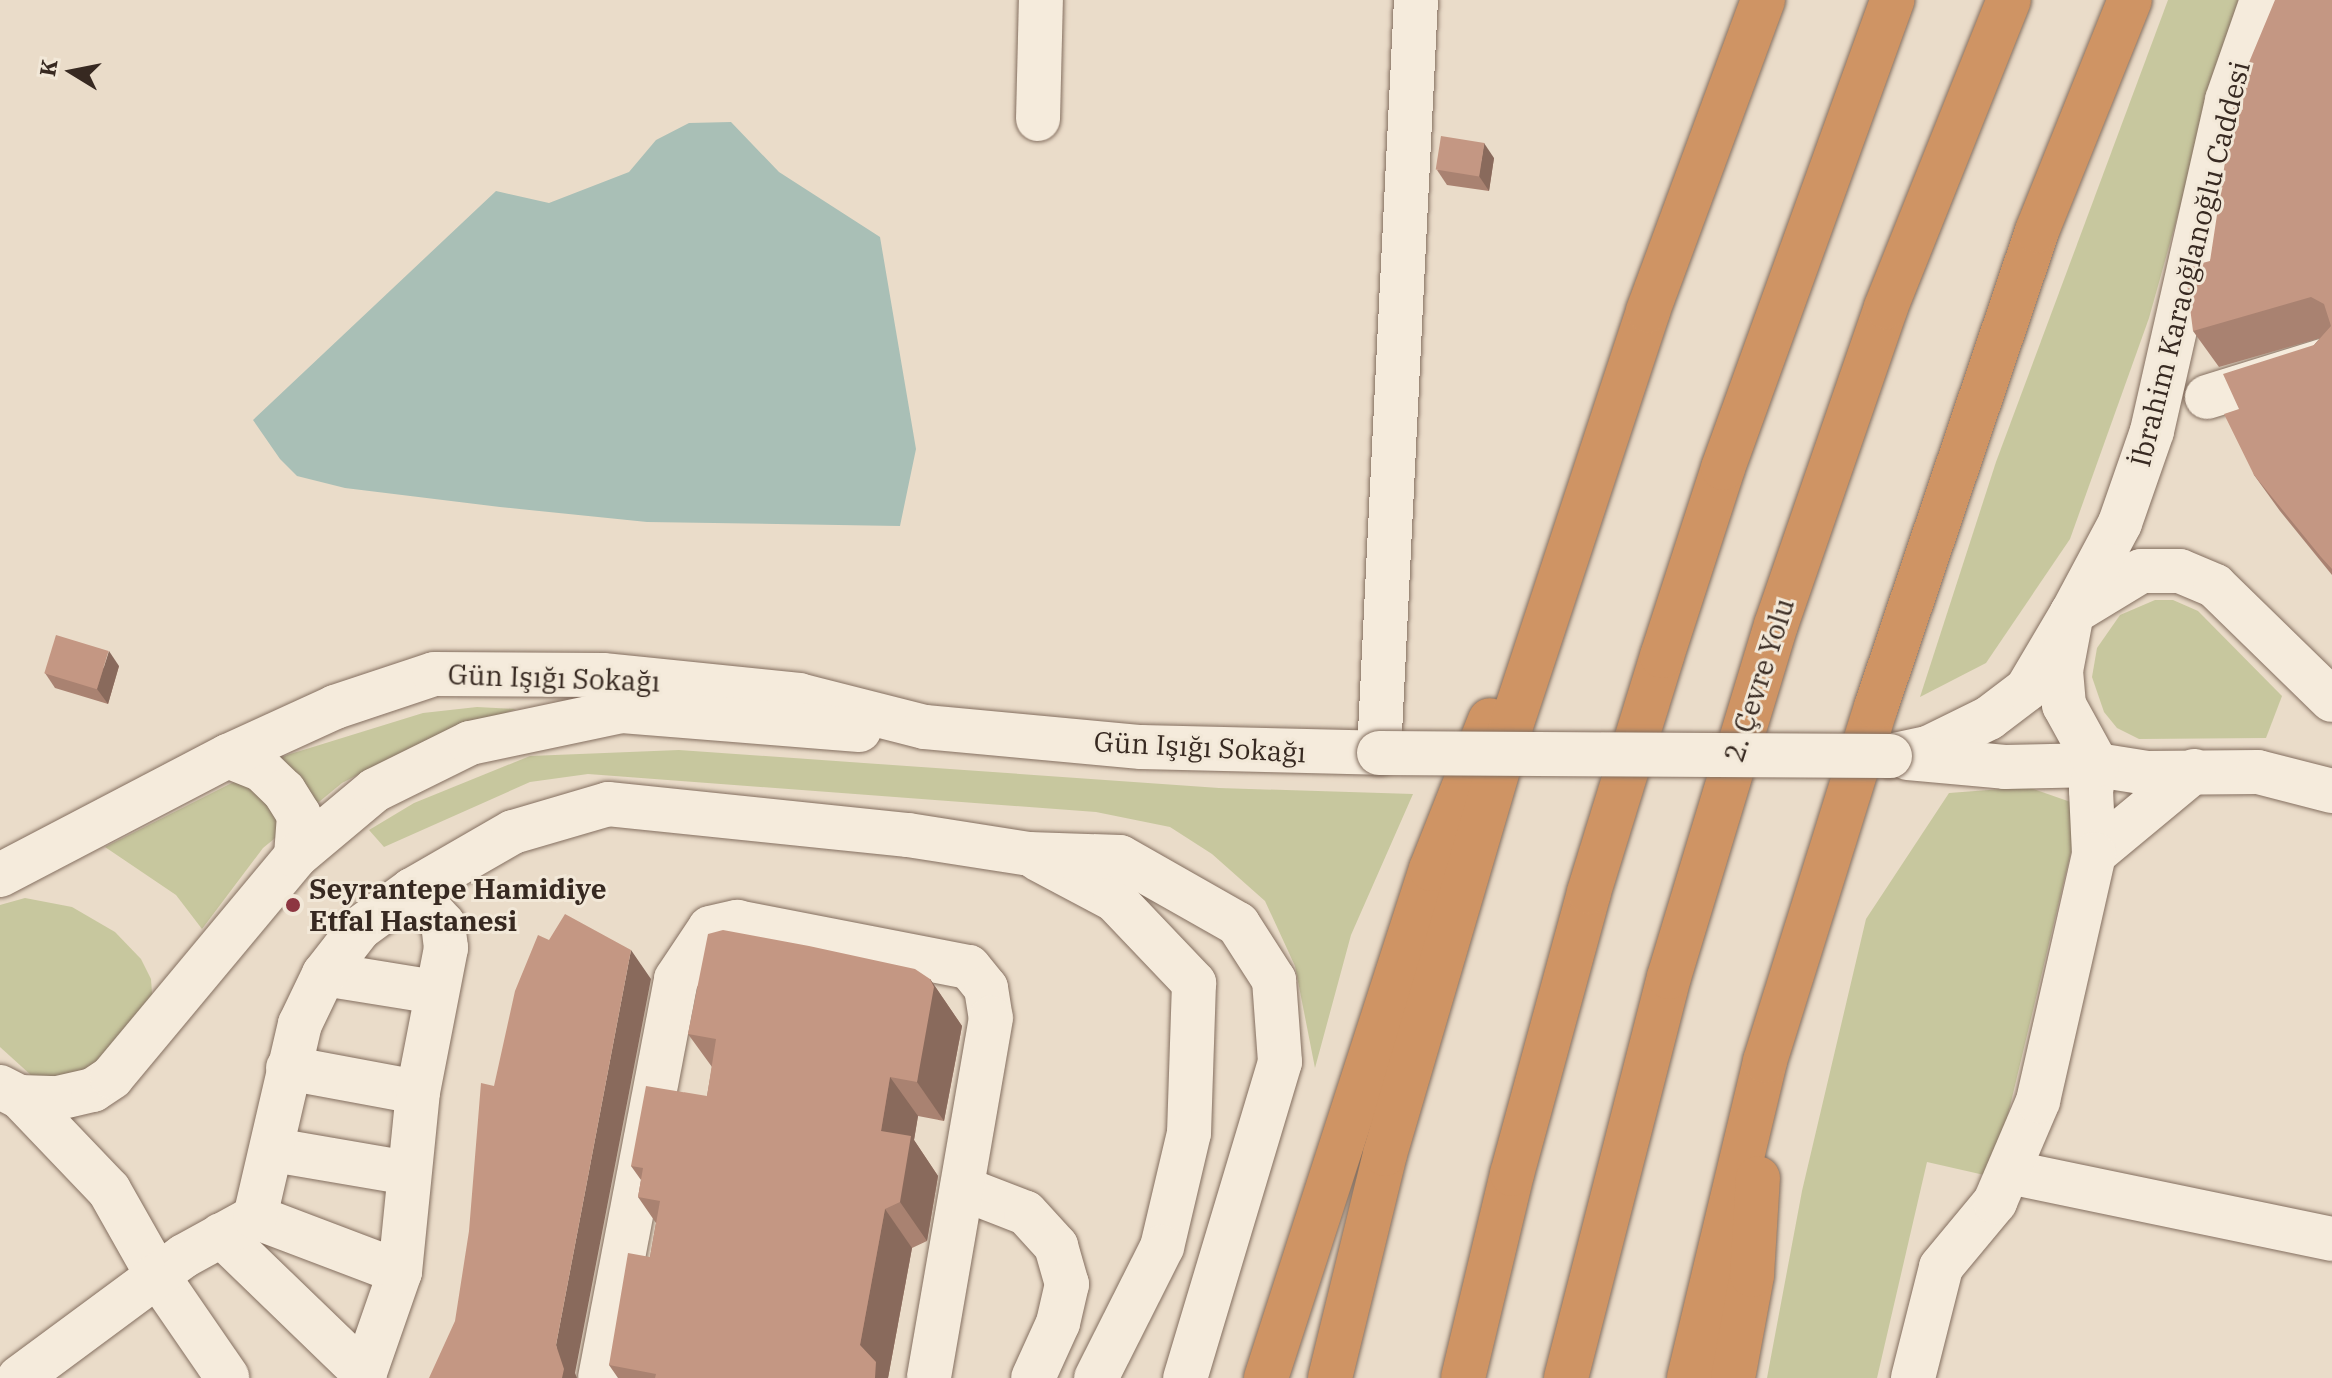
<!DOCTYPE html>
<meta charset="utf-8">
<style>
body{margin:0}
#map{position:relative;width:2332px;height:1378px;overflow:hidden;background:#eadcc9;font-family:"IBM Plex Serif",serif}
div>[style]{position:absolute}
[style*='--x']{left:calc(var(--x)*1px);top:calc(var(--y)*1px);width:calc(var(--w)*1px);rotate:calc(var(--a)*1deg)}
.green>*{inset:0;background:#c7c79e}
.water>*{inset:0;background:#a9bfb6}
.roads{filter:drop-shadow(0 0 2px #846f60) drop-shadow(0 0 2px #846f60)}
.minor>*{height:44px;margin:-22px;padding:0 22px;transform-origin:22px;border-radius:22px;background:#f5ebdc}
.highway>*{height:44px;margin:-22px;padding:0 22px;transform-origin:22px;border-radius:22px;background:#cf9464}
.bridges{filter:drop-shadow(0 0 2px #846f60) drop-shadow(0 0 2px #846f60)}
.minor-bridge>*{height:44px;margin:-22px;padding:0 22px;transform-origin:22px;border-radius:22px;background:#f5ebdc}
.wall>*{inset:0;background:#a98271}
.shaded-wall>*{inset:0;background:#896a5c}
.building>*{inset:0;background:#c49783;transform-origin:0 0}
.dots>*{width:22px;height:22px;translate:-50% -50%;box-sizing:border-box;border:4px solid #f2e8d8;border-radius:50%}
span{translate:-50% -50%;white-space:nowrap;text-align:center;line-height:1.15;-webkit-text-stroke:6px #f2e8d8;paint-order:stroke}
.street-label{font-size:28px;color:#372921}
.poi-label{font-size:28px;color:#372921;font-weight:700}
.left{translate:0 -50%;text-align:left}
.north{position:absolute;left:32px;top:32px;width:80px;height:80px;-webkit-text-stroke:6px #f2e8d8;paint-order:stroke;rotate:280deg;font-size:22px;font-weight:700;line-height:32px;text-align:center;color:#372921}
.north::after{content:'';display:block;margin:auto;width:28px;height:36px;background:#372921;clip-path:polygon(50% 0,100% 100%,50% 72%,0 100%)}
</style>
<div id="map">
<div class="green">
<i style="clip-path:polygon(2168px 0,2238px 0,2149px 318px,2070px 539px,1986px 663px,1920px 697px,1996px 462px)"></i>
<i style="clip-path:polygon(2155px 600px,2173px 600px,2198px 611px,2282px 696px,2266px 738px,2139px 739px,2117px 728px,2104px 712px,2092px 677px,2097px 648px,2120px 615px)"></i>
<i style="clip-path:polygon(477px 707px,516px 709px,412px 747px,342px 783px,263px 848px,202px 929px,176px 895px,105px 847px,287px 755px,423px 713px)"></i>
<i style="clip-path:polygon(679px 750px,1219px 788px,1413px 794px,1351px 935px,1315px 1068px,1295px 966px,1265px 901px,1212px 854px,1170px 827px,1096px 812px,588px 774px,530px 782px,384px 847px,369px 830px,414px 803px,530px 756px)"></i>
<i style="clip-path:polygon(2028px 787px,2082px 806px,1993px 1177px,1927px 1162px,1877px 1378px,1767px 1378px,1802px 1191px,1866px 919px,1949px 793px)"></i>
<i style="clip-path:polygon(25px 898px,72px 907px,115px 932px,141px 959px,151px 979px,153px 1008px,97px 1084px,32px 1076px,0 1047px,0 905px)"></i>
</div>
<div class="water">
<i style="clip-path:polygon(731px 122px,779px 172px,880px 237px,916px 449px,900px 526px,647px 522px,500px 507px,345px 488px,297px 476px,280px 459px,253px 420px,496px 191px,549px 203px,629px 172px,656px 140px,689px 123px)"></i>
</div>
<div class="roads">
<div class="minor">
<i style="--x:1038;--y:119;--w:119;--a:-88.6"></i>
<i style="--x:2207;--y:397;--w:131;--a:-17.3"></i>
<i style="--x:228;--y:756;--w:35;--a:22"></i>
<i style="--x:261;--y:769;--w:32;--a:44"></i>
<i style="--x:284;--y:791;--w:28;--a:58"></i>
<i style="--x:299;--y:815;--w:41;--a:94.2"></i>
<i style="--x:1890;--y:756;--w:39;--a:-12"></i>
<i style="--x:1928;--y:748;--w:68;--a:-26.2"></i>
<i style="--x:1989;--y:718;--w:48;--a:-37.3"></i>
<i style="--x:2027;--y:689;--w:88;--a:-59.4"></i>
<i style="--x:2072;--y:613;--w:81;--a:-31.3"></i>
<i style="--x:2141;--y:571;--w:39;--a:0"></i>
<i style="--x:2180;--y:571;--w:38;--a:23"></i>
<i style="--x:2215;--y:586;--w:163;--a:44.3"></i>
<i style="--x:1908;--y:758;--w:97;--a:5.3"></i>
<i style="--x:2005;--y:767;--w:92;--a:-1.2"></i>
<i style="--x:2097;--y:765;--w:51;--a:9.1"></i>
<i style="--x:2147;--y:773;--w:111;--a:-0.5"></i>
<i style="--x:2258;--y:772;--w:76;--a:14.4"></i>
<i style="--x:2194;--y:771;--w:130;--a:140.3"></i>
<i style="--x:2094;--y:854;--w:64;--a:-92.7"></i>
<i style="--x:2091;--y:790;--w:26;--a:-77"></i>
<i style="--x:2097;--y:765;--w:68;--a:-118.8"></i>
<i style="--x:2064;--y:705;--w:34;--a:-95"></i>
<i style="--x:2061;--y:671;--w:59;--a:-79.3"></i>
<i style="--x:2072;--y:613;--w:102;--a:-61.9"></i>
<i style="--x:2120;--y:523;--w:97;--a:-70.8"></i>
<i style="--x:2152;--y:431;--w:339;--a:-77.2"></i>
<i style="--x:2227;--y:100;--w:106;--a:-70.7"></i>
<i style="--x:1038;--y:859;--w:87;--a:28"></i>
<i style="--x:1115;--y:900;--w:115;--a:46.4"></i>
<i style="--x:1194;--y:983;--w:150;--a:91.9"></i>
<i style="--x:1189;--y:1133;--w:117;--a:103.3"></i>
<i style="--x:1162;--y:1247;--w:147;--a:116.7"></i>
<i style="--x:0;--y:875;--w:257;--a:-27.6"></i>
<i style="--x:228;--y:756;--w:118;--a:-24.6"></i>
<i style="--x:335;--y:707;--w:104;--a:-18.4"></i>
<i style="--x:434;--y:674;--w:169;--a:0.3"></i>
<i style="--x:603;--y:675;--w:197;--a:5.8"></i>
<i style="--x:799;--y:695;--w:130;--a:14.3"></i>
<i style="--x:925;--y:727;--w:217;--a:5.3"></i>
<i style="--x:1141;--y:747;--w:238;--a:1.4"></i>
<i style="--x:1379;--y:753;--w:754;--a:-87.19"></i>
<i style="--x:324;--y:974;--w:112;--a:9.2"></i>
<i style="--x:288;--y:1068;--w:132;--a:10.5"></i>
<i style="--x:0;--y:1087;--w:22;--a:27"></i>
<i style="--x:20;--y:1097;--w:38;--a:2"></i>
<i style="--x:58;--y:1098;--w:36;--a:-13"></i>
<i style="--x:93;--y:1090;--w:23;--a:-34"></i>
<i style="--x:112;--y:1077;--w:288;--a:-50.2"></i>
<i style="--x:296;--y:856;--w:103;--a:-39.9"></i>
<i style="--x:375;--y:790;--w:106;--a:-26.3"></i>
<i style="--x:470;--y:743;--w:155;--a:-11.9"></i>
<i style="--x:622;--y:711;--w:238;--a:4.6"></i>
<i style="--x:20;--y:1097;--w:129;--a:46.3"></i>
<i style="--x:109;--y:1190;--w:98;--a:60.5"></i>
<i style="--x:157;--y:1275;--w:124;--a:55.5"></i>
<i style="--x:274;--y:1150;--w:137;--a:9.7"></i>
<i style="--x:2009;--y:1172;--w:330;--a:11.7"></i>
<i style="--x:964;--y:1189;--w:66;--a:21.2"></i>
<i style="--x:1026;--y:1213;--w:45;--a:47.7"></i>
<i style="--x:1056;--y:1246;--w:40;--a:74"></i>
<i style="--x:1067;--y:1284;--w:40;--a:103"></i>
<i style="--x:1058;--y:1323;--w:60;--a:114.4"></i>
<i style="--x:255;--y:1217;--w:155;--a:20.8"></i>
<i style="--x:221;--y:1235;--w:200;--a:44"></i>
<i style="--x:19;--y:1378;--w:205;--a:-36.5"></i>
<i style="--x:184;--y:1256;--w:81;--a:-28.8"></i>
<i style="--x:255;--y:1217;--w:198;--a:-76.9"></i>
<i style="--x:300;--y:1024;--w:55;--a:-64.4"></i>
<i style="--x:324;--y:974;--w:58;--a:-52"></i>
<i style="--x:360;--y:928;--w:64;--a:-36.2"></i>
<i style="--x:412;--y:890;--w:116;--a:-29.9"></i>
<i style="--x:513;--y:832;--w:99;--a:-16.4"></i>
<i style="--x:608;--y:804;--w:302;--a:5.9"></i>
<i style="--x:908;--y:835;--w:122;--a:8.9"></i>
<i style="--x:1029;--y:854;--w:91;--a:1.9"></i>
<i style="--x:1120;--y:857;--w:136;--a:29.6"></i>
<i style="--x:1238;--y:924;--w:67;--a:57.3"></i>
<i style="--x:1274;--y:980;--w:82;--a:85.8"></i>
<i style="--x:1280;--y:1062;--w:330;--a:106.7"></i>
<i style="--x:363;--y:1378;--w:112;--a:-70.8"></i>
<i style="--x:400;--y:1272;--w:181;--a:-84.3"></i>
<i style="--x:418;--y:1092;--w:147;--a:-79"></i>
<i style="--x:446;--y:948;--w:24;--a:-97"></i>
<i style="--x:443;--y:924;--w:46;--a:-132.4"></i>
<i style="--x:600;--y:1378;--w:406;--a:-79.2"></i>
<i style="--x:676;--y:979;--w:61;--a:-56.3"></i>
<i style="--x:710;--y:928;--w:28;--a:-13"></i>
<i style="--x:737;--y:922;--w:236;--a:11"></i>
<i style="--x:969;--y:967;--w:27;--a:51"></i>
<i style="--x:986;--y:988;--w:30;--a:81"></i>
<i style="--x:991;--y:1018;--w:365;--a:99.8"></i>
<i style="--x:1913;--y:1378;--w:114;--a:-75.8"></i>
<i style="--x:1941;--y:1267;--w:85;--a:-50.3"></i>
<i style="--x:1995;--y:1202;--w:110;--a:-66.9"></i>
<i style="--x:2038;--y:1101;--w:253;--a:-77.2"></i>
</div>
<div class="highway">
<i style="--x:1266;--y:1378;--w:535;--a:-72.04"></i>
<i style="--x:1431;--y:869;--w:160;--a:-68.4"></i>
<i style="--x:1330;--y:1378;--w:231;--a:-76.2"></i>
<i style="--x:1385;--y:1154;--w:446;--a:-73.6"></i>
<i style="--x:1511;--y:726;--w:437;--a:-71.7"></i>
<i style="--x:1648;--y:311;--w:332;--a:-69.7"></i>
<i style="--x:1463;--y:1378;--w:210;--a:-76.5"></i>
<i style="--x:1512;--y:1174;--w:292;--a:-74.7"></i>
<i style="--x:1589;--y:892;--w:247;--a:-72.8"></i>
<i style="--x:1662;--y:656;--w:198;--a:-72"></i>
<i style="--x:1723;--y:468;--w:498;--a:-70.1"></i>
<i style="--x:1566;--y:1378;--w:414;--a:-75.6"></i>
<i style="--x:1669;--y:977;--w:368;--a:-73.1"></i>
<i style="--x:1776;--y:625;--w:336;--a:-70.9"></i>
<i style="--x:1886;--y:307;--w:331;--a:-68.2"></i>
<i style="--x:1689;--y:1378;--w:326;--a:-76.5"></i>
<i style="--x:1765;--y:1061;--w:371;--a:-72.6"></i>
<i style="--x:1876;--y:707;--w:502;--a:-71.31"></i>
<i style="--x:2037;--y:231;--w:249;--a:-68.1"></i>
<i style="--x:1733;--y:1378;--w:105;--a:-79.5"></i>
<i style="--x:1752;--y:1275;--w:97;--a:-86.5"></i>
</div>
</div>
<div class="bridges">
<div class="minor-bridge">
<i style="--x:1379;--y:753;--w:511;--a:0.34"></i>
</div>
</div>
<div class="wall">
<i style="clip-path:polygon(2332px 0,2332px 575px,2280px 511px,2254px 475px,2239px 409px,2314px 345px,2320px 338px,2219px 367px,2193px 331px,2210px 261px)"></i>
<i style="clip-path:polygon(1494px 158px,1489px 191px,1447px 185px,1437px 170px)"></i>
<i style="clip-path:polygon(119px 666px,108px 704px,55px 688px,45px 673px)"></i>
<i style="clip-path:polygon(930px 979px,962px 1026px,944px 1121px,918px 1116px,914px 1140px,938px 1176px,927px 1241px,912px 1248px,888px 1378px,618px 1378px,609px 1365px,650px 1257px,656px 1223px,638px 1197px,641px 1180px,631px 1166px,707px 1096px,712px 1067px,688px 1034px)"></i>
</div>
<div class="shaded-wall">
<i style="clip-path:polygon(1484px 143px,1494px 158px,1489px 191px,1479px 176px)"></i>
<i style="clip-path:polygon(109px 651px,119px 666px,108px 704px,97px 689px)"></i>
<i style="clip-path:polygon(631px 950px,651px 979px,575px 1373px,577px 1378px,562px 1378px,556px 1345px)"></i>
<i style="clip-path:polygon(930px 979px,962px 1026px,944px 1121px,917px 1082px)"></i>
<i style="clip-path:polygon(890px 1077px,918px 1116px,914px 1140px,938px 1176px,927px 1241px,900px 1202px,881px 1131px)"></i>
<i style="clip-path:polygon(885px 1209px,912px 1248px,888px 1378px,875px 1378px,860px 1345px)"></i>
</div>
<div class="building">
<i style="clip-path:polygon(2275px 0,2332px 0,2332px 569px,2321px 557px,2254px 475px,2224px 414px,2239px 409px,2223px 374px,2314px 345px,2331px 326px,2324px 304px,2311px 297px,2193px 331px,2187px 284px,2191px 266px,2210px 261px,2235px 96px)"></i>
<i style="left:1441px;top:136px;width:44px;height:34px;rotate:9deg"></i>
<i style="left:56px;top:635px;width:55px;height:40px;rotate:17deg"></i>
<i style="clip-path:polygon(565px 914px,631px 950px,556px 1345px,564px 1369px,562px 1378px,429px 1378px,455px 1321px,469px 1231px,481px 1083px,494px 1086px,515px 991px,538px 935px,549px 940px)"></i>
<i style="clip-path:polygon(723px 930px,809px 946px,915px 969px,930px 979px,934px 987px,917px 1082px,890px 1077px,881px 1131px,911px 1136px,900px 1202px,885px 1209px,860px 1345px,876px 1362px,875px 1378px,655px 1378px,656px 1374px,609px 1365px,628px 1253px,650px 1257px,660px 1201px,638px 1197px,643px 1168px,631px 1166px,646px 1086px,707px 1096px,716px 1039px,688px 1034px,708px 934px)"></i>
</div>
<div class="dots">
<i style="left:293px;top:905px;background:#8d3641"></i>
</div>
<div class="street-label">
<span style="left:2190px;top:264px;rotate:-76deg">İbrahim Karaoğlanoğlu Caddesi</span>
<span style="left:554px;top:678px;rotate:2deg">Gün Işığı Sokağı</span>
<span style="left:1759px;top:680px;rotate:-72deg">2. Çevre Yolu</span>
<span style="left:1200px;top:747px;rotate:3deg">Gün Işığı Sokağı</span>
</div>
<div class="poi-label">
<span class="left" style="left:309px;top:905px">Seyrantepe Hamidiye<br>Etfal Hastanesi</span>
</div>
<div class="north">K</div>
</div>
